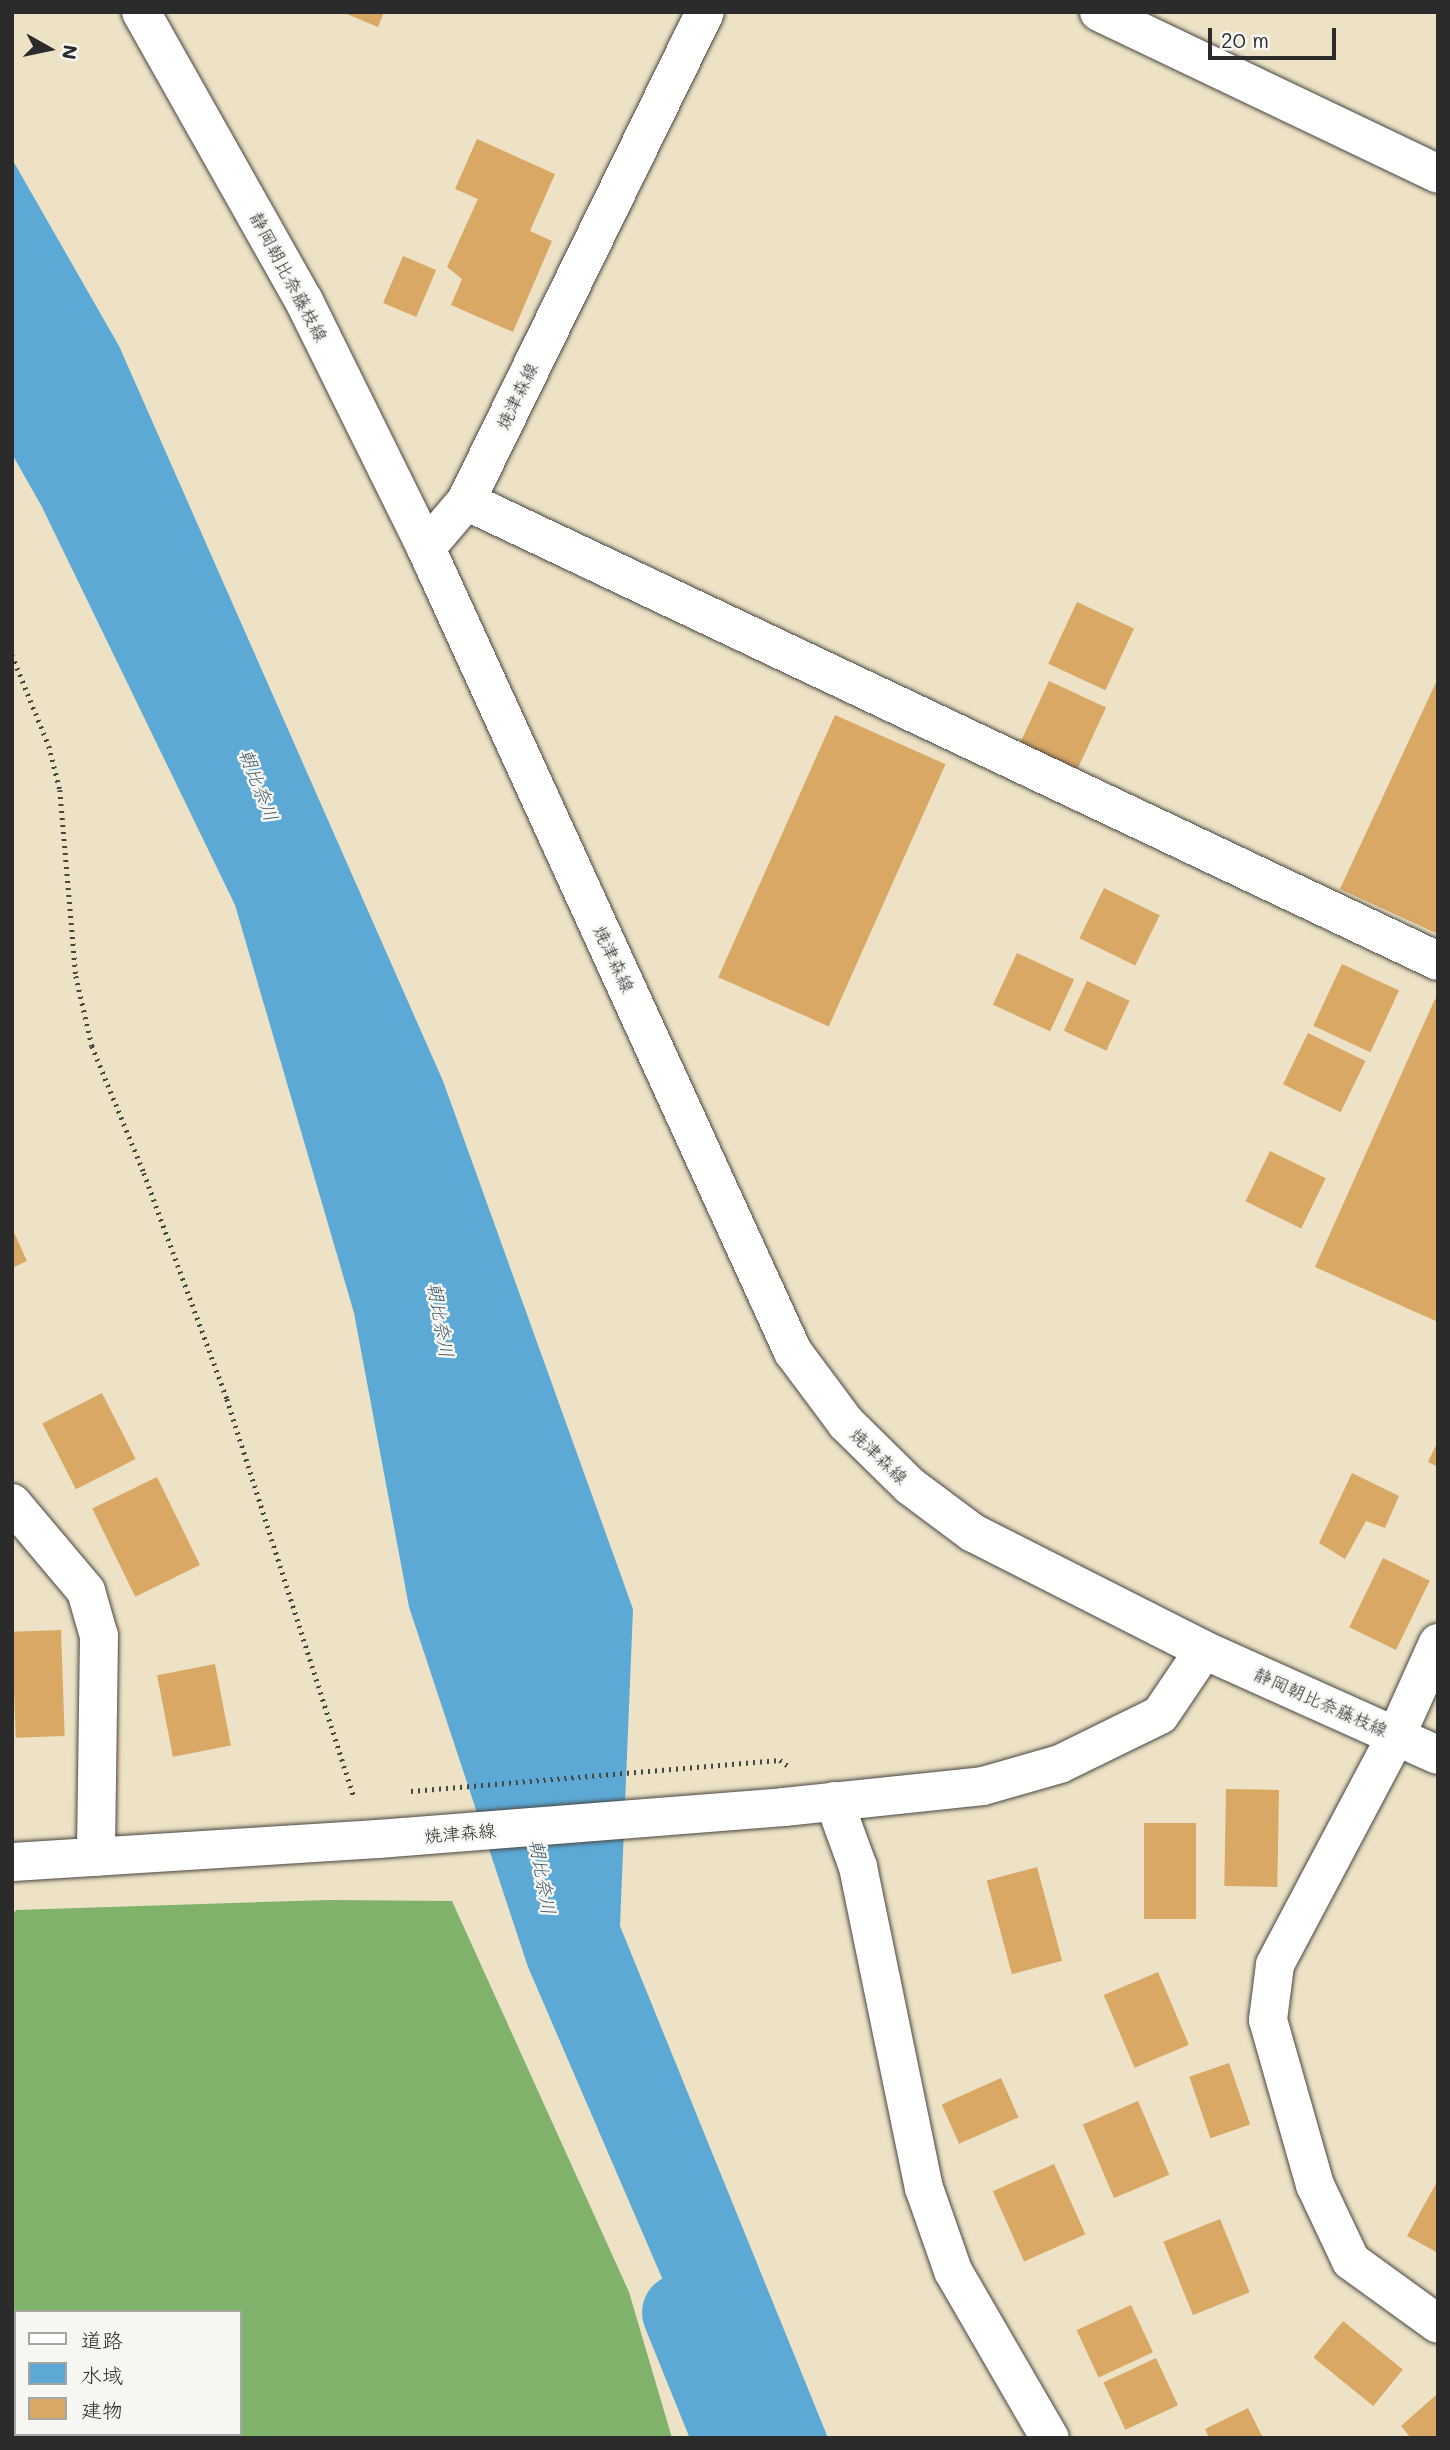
<!DOCTYPE html>
<meta charset="utf-8">
<style>
body{margin:0}
#map{position:relative;width:1450px;height:2450px;overflow:hidden;background:#ede2c5;font-family:Mali,"Klee One",sans-serif}
div>[style]{position:absolute}
[style*='--x']{left:calc(var(--x)*1px);top:calc(var(--y)*1px);width:calc(var(--w)*1px);rotate:calc(var(--a)*1deg)}
.forest>*{inset:0;background:#80b26c}
.water>*{inset:0;background:#5ca9d6}
.river>*{height:77px;margin:-38.5px;padding:0 38.5px;transform-origin:38.5px;border-radius:38.5px;background:#5ca9d6}
.building>*{inset:0;background:#d9a865;transform-origin:0 0}
.path>*{height:4.5px;margin-top:-2.25px;transform-origin:0;background:repeating-linear-gradient(90deg,#484642 0 2px,transparent 0 7px)}
.roads{filter:drop-shadow(0 0 2px #484642) drop-shadow(0 0 2px #484642)}
.minor>*{height:38px;margin:-19px;padding:0 19px;transform-origin:19px;border-radius:19px;background:#fff}
.secondary>*{height:38px;margin:-19px;padding:0 19px;transform-origin:19px;border-radius:19px;background:#fff}
.primary>*{height:38px;margin:-19px;padding:0 19px;transform-origin:19px;border-radius:19px;background:#fff}
span{translate:-50% -50%;white-space:nowrap;text-align:center;line-height:1.15;-webkit-text-stroke:5px #f6f6f2;paint-order:stroke}
.street-label{font-size:18px;color:#2b2b2b}
.water-label{font-size:19px;color:#3c5767;font-style:italic}
.frame{position:absolute;inset:0;border:14px solid #2b2b2b;pointer-events:none}
.legend{position:absolute;left:14px;top:2310px;width:228px;height:126px;box-sizing:border-box;background:#f6f6f2;border:2px solid #a5a5a2;margin:0;padding:9px 12px;list-style:none;font-size:21px;color:#2b2b2b}
.legend li{display:flex;align-items:center;gap:14px;height:35px}
.legend b{width:35px;border:2px solid #a5a5a2}
.north{position:absolute;left:14px;top:14px;width:70px;height:70px;-webkit-text-stroke:5px #f6f6f2;paint-order:stroke;rotate:99deg;font-size:19px;font-weight:700;line-height:28px;text-align:center;color:#2b2b2b}
.north::after{content:'';display:block;margin:auto;width:24px;height:32px;background:#2b2b2b;clip-path:polygon(50% 0,100% 100%,50% 72%,0 100%)}
.scale{position:absolute;left:1208px;top:28px;width:128px;height:32px;box-sizing:border-box;border:4px solid #2b2b2b;border-top:0;padding-left:9px;font-size:21px;line-height:24px;white-space:nowrap;color:#2b2b2b;-webkit-text-stroke:5px #f6f6f2;paint-order:stroke}
</style>
<div id="map">
<div class="forest">
<i style="clip-path:polygon(evenodd,328px 1900px,452px 1901px,629px 2292px,672px 2438px,12px 2438px,12px 1916px,16px 1910px,328px 1900px,16px 2312px,240px 2312px,240px 2434px,16px 2434px,16px 2312px)"></i>
</div>
<div class="water">
<i style="clip-path:polygon(12px 159px,119px 346px,443px 1081px,633px 1609px,620px 1926px,828px 2438px,731px 2438px,528px 1967px,409px 1607px,354px 1313px,235px 905px,42px 507px,12px 454px)"></i>
</div>
<div class="river">
<i style="--x:680;--y:2312;--w:136;--a:68"></i>
</div>
<div class="building">
<i style="clip-path:polygon(342px 12px,384px 12px,378px 27px)"></i>
<i style="clip-path:polygon(477px 139px,555px 174px,530px 231px,552px 241px,513px 332px,451px 305px,462px 279px,447px 267px,478px 199px,455px 189px)"></i>
<i style="left:403px;top:256px;width:36px;height:51px;rotate:23deg"></i>
<i style="left:1077px;top:602px;width:63px;height:68px;rotate:25deg"></i>
<i style="clip-path:polygon(1438px 678px,1438px 934px,1340px 889px)"></i>
<i style="left:1049px;top:681px;width:63px;height:68px;rotate:25deg"></i>
<i style="left:835px;top:715px;width:121px;height:287px;rotate:24deg"></i>
<i style="left:1104px;top:888px;width:62px;height:56px;rotate:26deg"></i>
<i style="left:1017px;top:953px;width:63px;height:57px;rotate:25deg"></i>
<i style="left:1342px;top:964px;width:63px;height:68px;rotate:25deg"></i>
<i style="left:1087px;top:981px;width:47px;height:55px;rotate:25deg"></i>
<i style="clip-path:polygon(1435px 999px,1438px 1000px,1438px 1322px,1315px 1267px)"></i>
<i style="left:1308px;top:1033px;width:64px;height:57px;rotate:26deg"></i>
<i style="left:1270px;top:1151px;width:62px;height:56px;rotate:26deg"></i>
<i style="clip-path:polygon(12px 1228px,27px 1261px,12px 1268px)"></i>
<i style="left:102px;top:1393px;width:74px;height:67px;rotate:63deg"></i>
<i style="clip-path:polygon(1438px 1441px,1438px 1467px,1428px 1462px)"></i>
<i style="clip-path:polygon(1352px 1473px,1399px 1496px,1385px 1528px,1366px 1521px,1345px 1559px,1319px 1543px)"></i>
<i style="left:157px;top:1477px;width:98px;height:72px;rotate:64deg"></i>
<i style="left:1383px;top:1558px;width:52px;height:77px;rotate:26deg"></i>
<i style="left:61px;top:1630px;width:106px;height:49px;rotate:88deg"></i>
<i style="left:215px;top:1664px;width:83px;height:59px;rotate:79deg"></i>
<i style="left:1226px;top:1789px;width:53px;height:97px;rotate:1deg"></i>
<i style="left:1144px;top:1823px;width:52px;height:96px"></i>
<i style="left:1037px;top:1867px;width:97px;height:52px;rotate:75deg"></i>
<i style="left:1158px;top:1972px;width:79px;height:59px;rotate:67deg"></i>
<i style="left:1229px;top:2063px;width:65px;height:42px;rotate:71deg"></i>
<i style="left:1001px;top:2078px;width:43px;height:65px;rotate:66deg"></i>
<i style="left:1138px;top:2101px;width:80px;height:60px;rotate:67deg"></i>
<i style="left:1054px;top:2164px;width:77px;height:67px;rotate:66deg"></i>
<i style="clip-path:polygon(1438px 2180px,1438px 2253px,1407px 2236px)"></i>
<i style="left:1220px;top:2219px;width:79px;height:61px;rotate:68deg"></i>
<i style="left:1131px;top:2305px;width:52px;height:60px;rotate:65deg"></i>
<i style="left:1343px;top:2321px;width:77px;height:47px;rotate:39deg"></i>
<i style="left:1156px;top:2358px;width:52px;height:58px;rotate:65deg"></i>
<i style="clip-path:polygon(1436px 2395px,1438px 2438px,1411px 2438px,1401px 2426px)"></i>
<i style="clip-path:polygon(1248px 2408px,1263px 2438px,1209px 2438px,1205px 2429px)"></i>
</div>
<div class="path">
<i style="--x:12;--y:655;--w:98;--a:67.9"></i>
<i style="--x:49;--y:746;--w:45;--a:76"></i>
<i style="--x:60;--y:790;--w:187;--a:85.1"></i>
<i style="--x:76;--y:976;--w:72;--a:77.1"></i>
<i style="--x:92;--y:1046;--w:137;--a:67.7"></i>
<i style="--x:144;--y:1173;--w:241;--a:69.8"></i>
<i style="--x:227;--y:1399;--w:419;--a:72.3"></i>
<i style="--x:411;--y:1791;--w:370;--a:-4.8"></i>
<i style="--x:780;--y:1760;--w:9;--a:36"></i>
</div>
<div class="roads">
<div class="minor">
<i style="--x:1099;--y:12;--w:376;--a:25.5"></i>
<i style="--x:466;--y:501;--w:1075;--a:25.33"></i>
<i style="--x:12;--y:1503;--w:115;--a:49.9"></i>
<i style="--x:86;--y:1591;--w:47;--a:73.9"></i>
<i style="--x:99;--y:1636;--w:221;--a:90.8"></i>
<i style="--x:1438;--y:1643;--w:102;--a:114.3"></i>
<i style="--x:1396;--y:1736;--w:259;--a:117.9"></i>
<i style="--x:1275;--y:1965;--w:55;--a:97.3"></i>
<i style="--x:1268;--y:2020;--w:172;--a:74.1"></i>
<i style="--x:1315;--y:2185;--w:84;--a:64.7"></i>
<i style="--x:1351;--y:2261;--w:107;--a:35.9"></i>
<i style="--x:834;--y:1801;--w:70;--a:70"></i>
<i style="--x:858;--y:1867;--w:328;--a:78.4"></i>
<i style="--x:924;--y:2188;--w:88;--a:70.7"></i>
<i style="--x:953;--y:2271;--w:193;--a:59.9"></i>
</div>
<div class="secondary">
<i style="--x:141;--y:12;--w:332;--a:60.6"></i>
<i style="--x:304;--y:301;--w:275;--a:63.7"></i>
<i style="--x:1204;--y:1650;--w:256;--a:24.2"></i>
</div>
<div class="primary">
<i style="--x:12;--y:1862;--w:367;--a:-3.6"></i>
<i style="--x:378;--y:1839;--w:407;--a:-4.5"></i>
<i style="--x:784;--y:1807;--w:200;--a:-6"></i>
<i style="--x:983;--y:1786;--w:80;--a:-15.9"></i>
<i style="--x:1060;--y:1764;--w:111;--a:-26.1"></i>
<i style="--x:1160;--y:1715;--w:78;--a:-55.9"></i>
<i style="--x:1204;--y:1650;--w:259;--a:-153.1"></i>
<i style="--x:973;--y:1533;--w:79;--a:-143.3"></i>
<i style="--x:910;--y:1486;--w:90;--a:-135.5"></i>
<i style="--x:846;--y:1423;--w:89;--a:-126.7"></i>
<i style="--x:793;--y:1352;--w:884;--a:-114.54"></i>
<i style="--x:426;--y:548;--w:62;--a:-49.6"></i>
<i style="--x:466;--y:501;--w:544;--a:-63.95"></i>
</div>
</div>
<div class="street-label">
<span style="left:289px;top:277px;rotate:62deg">静岡朝比奈藤枝線</span>
<span style="left:517px;top:396px;rotate:-64deg">焼津森線</span>
<span style="left:614px;top:959px;rotate:65deg">焼津森線</span>
<span style="left:879px;top:1456px;rotate:44deg">焼津森線</span>
<span style="left:1321px;top:1702px;rotate:24deg">静岡朝比奈藤枝線</span>
<span style="left:460px;top:1833px;rotate:-5deg">焼津森線</span>
</div>
<div class="water-label">
<span style="left:259px;top:785px;rotate:69deg">朝比奈川</span>
<span style="left:441px;top:1320px;rotate:80deg">朝比奈川</span>
<span style="left:543px;top:1877px;rotate:80deg">朝比奈川</span>
</div>
<div class="frame"></div>
<ul class="legend">
<li><b style="height:9px;background:#fff"></b>道路</li>
<li><b style="height:19px;background:#5ca9d6"></b>水域</li>
<li><b style="height:19px;background:#d9a865"></b>建物</li>
</ul>
<div class="north">N</div>
<div class="scale">20 m</div>
</div>
